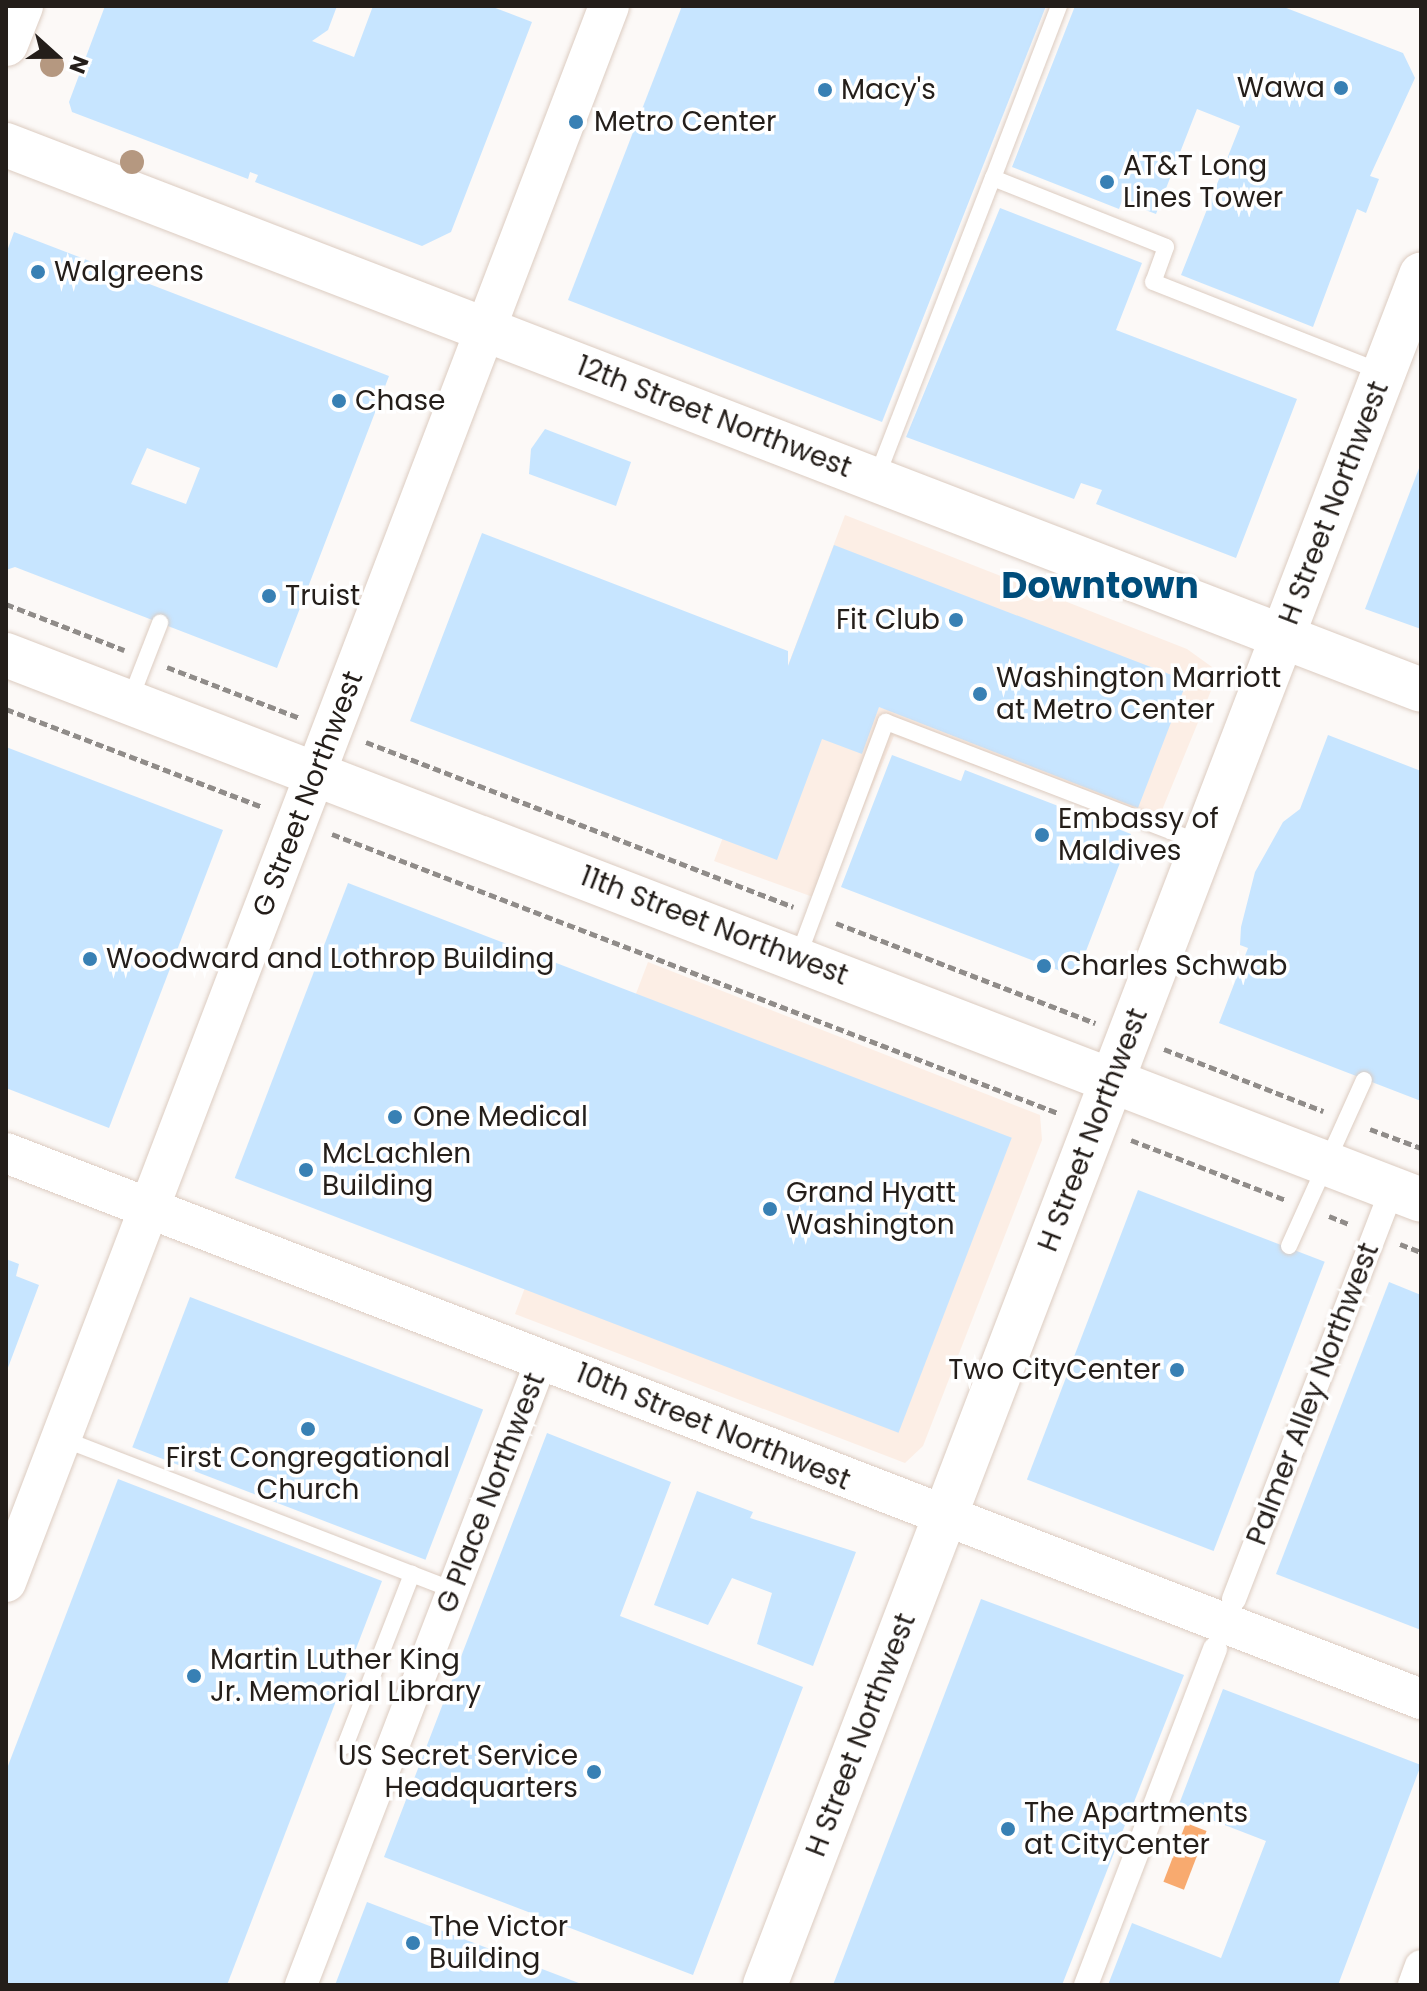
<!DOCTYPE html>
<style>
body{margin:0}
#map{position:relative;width:1427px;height:1991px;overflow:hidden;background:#fcf9f7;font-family:Poppins,sans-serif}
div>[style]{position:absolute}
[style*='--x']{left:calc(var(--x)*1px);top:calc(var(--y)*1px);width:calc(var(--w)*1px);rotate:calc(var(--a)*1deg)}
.built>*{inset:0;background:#fceee5}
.water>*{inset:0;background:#f8aa6f;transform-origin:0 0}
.building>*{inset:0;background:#c7e5ff;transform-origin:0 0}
.path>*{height:5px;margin-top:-2.5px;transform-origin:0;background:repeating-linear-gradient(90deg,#908c89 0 8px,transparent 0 12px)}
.roads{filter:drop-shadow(0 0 2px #dcccc1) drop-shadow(0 0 2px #dcccc1)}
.service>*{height:16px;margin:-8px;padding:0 8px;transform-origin:8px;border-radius:8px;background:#fff}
.pedestrian>*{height:24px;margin:-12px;padding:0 12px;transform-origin:12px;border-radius:12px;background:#fff}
.minor>*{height:32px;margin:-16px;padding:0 16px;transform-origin:16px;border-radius:16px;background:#fff}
.tertiary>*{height:40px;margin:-20px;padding:0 20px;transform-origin:20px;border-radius:20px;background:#fff}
.secondary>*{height:44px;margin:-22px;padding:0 22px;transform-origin:22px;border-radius:22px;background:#fff}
.trees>*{width:24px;height:24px;margin:-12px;border-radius:50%;background:#b59880}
.dots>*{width:22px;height:22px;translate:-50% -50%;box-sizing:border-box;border:4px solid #fff;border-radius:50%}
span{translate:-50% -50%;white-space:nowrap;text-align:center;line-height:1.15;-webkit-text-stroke:7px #fff;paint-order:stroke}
.poi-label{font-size:28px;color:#241e1a}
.right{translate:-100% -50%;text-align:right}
.left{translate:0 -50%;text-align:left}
.street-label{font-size:28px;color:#241e1a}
.district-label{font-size:36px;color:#004d7b;font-weight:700}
.frame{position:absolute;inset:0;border:8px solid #241e1a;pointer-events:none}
.north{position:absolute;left:16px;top:16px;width:80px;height:80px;-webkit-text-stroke:6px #fff;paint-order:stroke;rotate:111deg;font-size:22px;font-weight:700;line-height:32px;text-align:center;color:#241e1a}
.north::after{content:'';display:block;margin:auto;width:28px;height:36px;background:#241e1a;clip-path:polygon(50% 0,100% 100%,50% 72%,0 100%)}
</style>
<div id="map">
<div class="built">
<i style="clip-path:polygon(845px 515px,1187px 649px,1212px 667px,1215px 681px,1153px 832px,894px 736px,824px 901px,714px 861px)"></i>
<i style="clip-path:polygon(648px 962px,1040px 1115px,1042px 1140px,923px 1446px,905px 1463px,515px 1314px)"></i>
</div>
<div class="water">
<i style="left:1186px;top:1823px;width:22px;height:63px;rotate:21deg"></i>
</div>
<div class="building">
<i style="clip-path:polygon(105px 6px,337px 6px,328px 30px,312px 41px,354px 57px,373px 6px,490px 6px,532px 22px,451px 232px,422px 246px,255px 182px,258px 175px,250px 172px,248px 179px,72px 112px,69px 102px)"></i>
<i style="clip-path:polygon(682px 6px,1046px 6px,882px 422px,568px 300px)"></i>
<i style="clip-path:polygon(1075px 6px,1281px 6px,1403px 53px,1415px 78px,1370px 176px,1379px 179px,1366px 213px,1357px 209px,1313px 327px,1181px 275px,1240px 126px,1197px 109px,1156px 214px,1122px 201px,1119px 209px,1012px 167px)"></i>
<i style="clip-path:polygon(1000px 208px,1142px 263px,1116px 330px,1297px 399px,1236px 558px,1096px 504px,1102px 490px,1081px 483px,1074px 499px,906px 437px)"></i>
<i style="clip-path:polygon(evenodd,14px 232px,389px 376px,277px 668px,15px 567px,6px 570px,6px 254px,14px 232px,147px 448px,200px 468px,186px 504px,131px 484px,147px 448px)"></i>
<i style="clip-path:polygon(545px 429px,631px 462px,616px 506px,529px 474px,531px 449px)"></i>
<i style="clip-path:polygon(1421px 463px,1421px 629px,1365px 609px)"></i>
<i style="clip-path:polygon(482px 533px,788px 651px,788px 666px,834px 545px,1187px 681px,1138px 808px,879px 707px,862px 754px,822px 739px,777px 860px,410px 721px)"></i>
<i style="clip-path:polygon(1328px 735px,1421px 771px,1421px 1101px,1219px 1023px,1248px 948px,1240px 945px,1241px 927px,1255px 872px,1283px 822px,1300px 809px)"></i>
<i style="clip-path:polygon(6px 747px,223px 830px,109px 1128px,6px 1088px)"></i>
<i style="clip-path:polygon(892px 755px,961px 781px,965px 770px,1131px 834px,1076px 977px,841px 887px)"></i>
<i style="left:348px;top:883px;width:711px;height:316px;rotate:21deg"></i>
<i style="left:1138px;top:1190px;width:200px;height:310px;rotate:21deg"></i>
<i style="clip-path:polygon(6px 1259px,19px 1264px,16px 1276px,39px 1285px,6px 1373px)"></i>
<i style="clip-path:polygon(1389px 1282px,1421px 1295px,1421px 1630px,1276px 1574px)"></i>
<i style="left:190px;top:1297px;width:314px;height:161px;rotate:21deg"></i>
<i style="clip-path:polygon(547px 1433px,671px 1482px,620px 1616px,803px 1687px,693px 1975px,384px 1857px)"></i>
<i style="clip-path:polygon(118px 1479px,382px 1581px,227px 1985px,6px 1985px,6px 1771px)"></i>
<i style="clip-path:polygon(697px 1491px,753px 1512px,750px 1518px,856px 1552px,813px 1666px,757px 1644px,772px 1593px,732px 1578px,708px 1625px,654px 1605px)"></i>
<i style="clip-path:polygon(981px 1599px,1184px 1675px,1062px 1985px,833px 1985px)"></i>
<i style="clip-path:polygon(1223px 1689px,1421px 1765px,1338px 1985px,1108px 1985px,1132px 1923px,1221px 1958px,1266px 1841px,1178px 1807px)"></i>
<i style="clip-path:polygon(367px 1902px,584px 1985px,335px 1985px)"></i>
</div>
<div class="path">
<i style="--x:6;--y:604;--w:127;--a:21.3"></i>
<i style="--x:167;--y:667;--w:142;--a:21"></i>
<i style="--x:6;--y:709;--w:275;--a:20.9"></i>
<i style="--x:366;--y:742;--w:458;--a:21.1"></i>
<i style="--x:332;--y:834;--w:778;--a:21.02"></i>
<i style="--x:836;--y:923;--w:278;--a:21.1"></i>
<i style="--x:1164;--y:1049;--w:171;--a:21.3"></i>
<i style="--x:1370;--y:1129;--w:54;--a:20.4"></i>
<i style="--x:1131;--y:1140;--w:166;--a:21.2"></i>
<i style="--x:1329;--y:1216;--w:22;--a:22"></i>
<i style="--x:1400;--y:1244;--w:22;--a:21"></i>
</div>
<div class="roads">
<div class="service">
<i style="--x:1059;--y:6;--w:184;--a:111"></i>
<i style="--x:993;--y:178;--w:186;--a:21.7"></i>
<i style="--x:1166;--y:247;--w:37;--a:110"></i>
<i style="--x:1153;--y:282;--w:246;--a:21.5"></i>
<i style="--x:876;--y:479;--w:323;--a:-68.8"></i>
<i style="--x:130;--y:700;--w:83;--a:-68.7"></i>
<i style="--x:798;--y:957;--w:251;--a:-69.5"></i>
<i style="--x:886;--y:722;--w:337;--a:21"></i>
<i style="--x:1289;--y:1246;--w:182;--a:-65.7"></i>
<i style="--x:61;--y:1438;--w:420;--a:21.2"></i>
<i style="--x:345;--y:1746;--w:185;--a:-68.7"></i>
</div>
<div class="pedestrian">
<i style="--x:1234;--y:1599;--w:439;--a:-68.9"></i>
<i style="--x:1086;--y:1985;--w:360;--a:-69"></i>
</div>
<div class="minor">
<i style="--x:301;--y:1985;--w:671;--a:-68.94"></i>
<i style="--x:1414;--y:1985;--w:20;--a:-70"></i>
</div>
<div class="tertiary">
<i style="--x:6;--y:1153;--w:1517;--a:21.1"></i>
<i style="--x:6;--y:1582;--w:1687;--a:-69.06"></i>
</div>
<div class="secondary">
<i style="--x:6;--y:44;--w:41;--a:-68.5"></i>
<i style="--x:6;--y:145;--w:1516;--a:21.06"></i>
<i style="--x:6;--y:655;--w:1516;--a:21.06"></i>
<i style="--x:765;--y:1985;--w:1832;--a:-69.01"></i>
</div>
</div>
<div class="trees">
<i style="left:52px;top:65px"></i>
<i style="left:132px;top:162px"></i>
</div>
<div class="dots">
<i style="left:1341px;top:88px;background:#3880b4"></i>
<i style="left:825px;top:90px;background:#3880b4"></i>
<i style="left:576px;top:122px;background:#3880b4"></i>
<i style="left:1107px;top:182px;background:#3880b4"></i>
<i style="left:38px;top:272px;background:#3880b4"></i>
<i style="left:339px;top:401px;background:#3880b4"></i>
<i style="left:269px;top:596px;background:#3880b4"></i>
<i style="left:956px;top:620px;background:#3880b4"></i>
<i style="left:980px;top:694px;background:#3880b4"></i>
<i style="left:1042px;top:835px;background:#3880b4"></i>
<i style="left:90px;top:959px;background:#3880b4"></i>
<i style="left:1044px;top:966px;background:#3880b4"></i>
<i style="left:395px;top:1117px;background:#3880b4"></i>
<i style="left:306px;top:1170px;background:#3880b4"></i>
<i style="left:770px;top:1209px;background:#3880b4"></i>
<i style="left:1177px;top:1370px;background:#3880b4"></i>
<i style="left:308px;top:1429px;background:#3880b4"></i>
<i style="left:194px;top:1676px;background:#3880b4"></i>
<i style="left:594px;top:1772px;background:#3880b4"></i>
<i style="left:1008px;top:1829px;background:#3880b4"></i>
<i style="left:413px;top:1943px;background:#3880b4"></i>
</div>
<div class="poi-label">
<span class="right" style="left:1325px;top:88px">Wawa</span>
<span class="left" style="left:841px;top:90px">Macy's</span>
<span class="left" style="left:594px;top:122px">Metro Center</span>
<span class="left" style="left:1123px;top:182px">AT&amp;T Long<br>Lines Tower</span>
<span class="left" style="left:54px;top:272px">Walgreens</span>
<span class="left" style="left:355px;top:401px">Chase</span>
<span class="left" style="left:285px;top:596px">Truist</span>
<span class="right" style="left:940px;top:620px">Fit Club</span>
<span class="left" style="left:996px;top:694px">Washington Marriott<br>at Metro Center</span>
<span class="left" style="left:1058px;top:835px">Embassy of<br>Maldives</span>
<span class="left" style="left:106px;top:959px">Woodward and Lothrop Building</span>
<span class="left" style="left:1060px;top:966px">Charles Schwab</span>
<span class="left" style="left:413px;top:1117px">One Medical</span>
<span class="left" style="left:322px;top:1170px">McLachlen<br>Building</span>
<span class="left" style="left:786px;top:1209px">Grand Hyatt<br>Washington</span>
<span class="right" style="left:1161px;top:1370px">Two CityCenter</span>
<span style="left:308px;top:1474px">First Congregational<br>Church</span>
<span class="left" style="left:210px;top:1676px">Martin Luther King<br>Jr. Memorial Library</span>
<span class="right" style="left:578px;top:1772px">US Secret Service<br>Headquarters</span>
<span class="left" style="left:1024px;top:1829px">The Apartments<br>at CityCenter</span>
<span class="left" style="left:429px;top:1943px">The Victor<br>Building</span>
</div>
<div class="street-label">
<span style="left:714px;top:417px;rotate:21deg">12th Street Northwest</span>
<span style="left:1334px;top:503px;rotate:-69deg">H Street Northwest</span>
<span style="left:308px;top:794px;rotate:-69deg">G Street Northwest</span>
<span style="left:714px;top:926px;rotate:21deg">11th Street Northwest</span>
<span style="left:1093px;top:1130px;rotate:-69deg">H Street Northwest</span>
<span style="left:1313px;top:1394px;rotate:-69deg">Palmer Alley Northwest</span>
<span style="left:713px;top:1427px;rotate:22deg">10th Street Northwest</span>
<span style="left:491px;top:1493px;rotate:-69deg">G Place Northwest</span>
<span style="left:861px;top:1735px;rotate:-69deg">H Street Northwest</span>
</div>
<div class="district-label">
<span style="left:1100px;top:586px">Downtown</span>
</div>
<div class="frame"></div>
<div class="north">N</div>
</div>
